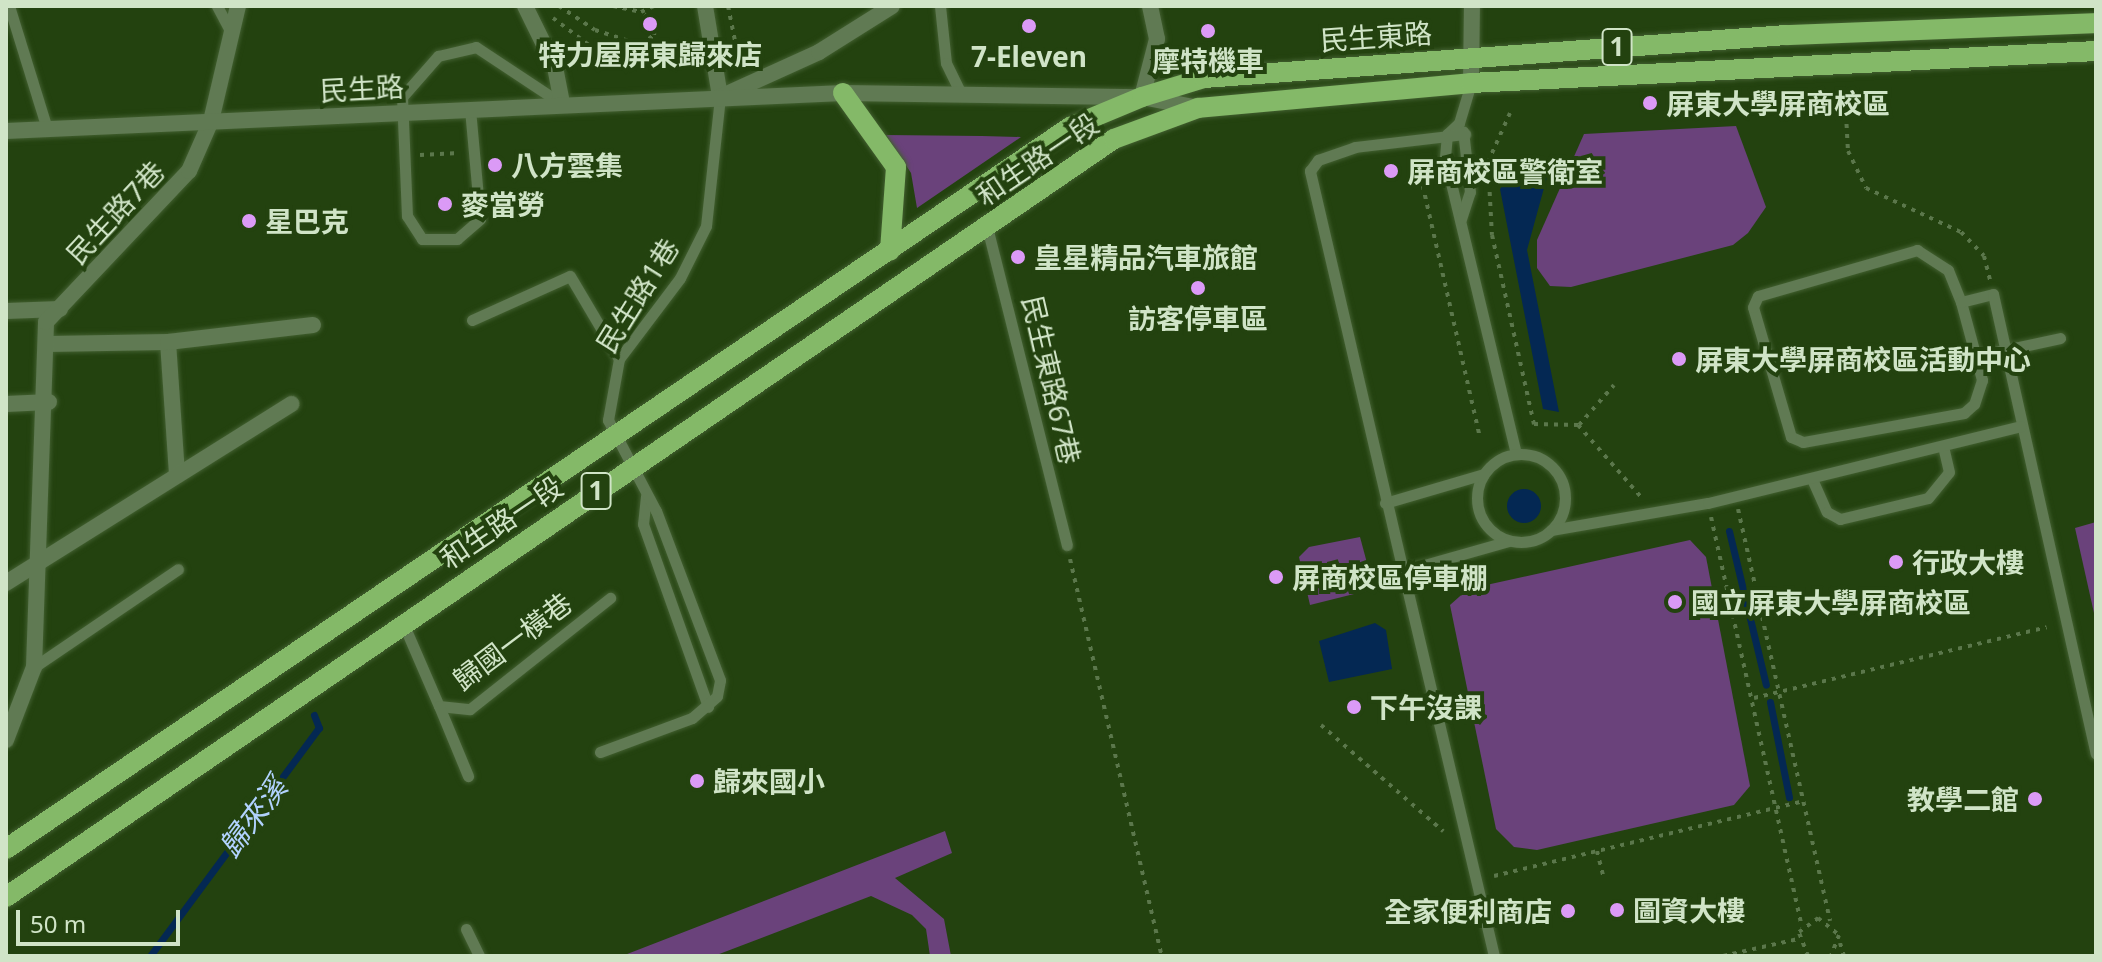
<!DOCTYPE html>
<meta charset="utf-8">
<style>
body{margin:0}
#map{position:relative;width:2102px;height:962px;overflow:hidden;background:#23420f;font-family:"Noto Sans","Noto Sans TC",sans-serif}
div>[style]{position:absolute}
[style*='--x']{left:calc(var(--x)*1px);top:calc(var(--y)*1px);width:calc(var(--w)*1px);rotate:calc(var(--a)*1deg)}
.green>*{inset:0;background:#6a427b}
.water>*{inset:0;background:#042853}
.round{border-radius:50%}
.stream>*{height:7px;margin:-3.5px;padding:0 3.5px;transform-origin:3.5px;border-radius:3.5px;background:#042853}
.path>*{height:4px;margin-top:-2px;transform-origin:0;background:repeating-linear-gradient(90deg,#5b774b 0 4px,transparent 0 10px)}
.roads{filter:drop-shadow(0 0 2px #425f30) drop-shadow(0 0 2px #425f30)}
.service>*{height:11px;margin:-5.5px;padding:0 5.5px;transform-origin:5.5px;border-radius:5.5px;background:#607a53}
.service>.ring{margin:-5.5px;padding:0;box-sizing:content-box;background:none;border:11px solid #607a53;border-radius:50%}
.minor>*{height:16px;margin:-8px;padding:0 8px;transform-origin:8px;border-radius:8px;background:#607a53}
.tertiary>*{height:16px;margin:-8px;padding:0 8px;transform-origin:8px;border-radius:8px;background:#607a53}
.primary>*{height:20px;margin:-10px;padding:0 10px;transform-origin:10px;border-radius:10px;background:#84b968}
.dots>*{width:22px;height:22px;translate:-50% -50%;box-sizing:border-box;border:4px solid #23420f;border-radius:50%}
span{translate:-50% -50%;white-space:nowrap;text-align:center;line-height:1.15;-webkit-text-stroke:8px #23420f;paint-order:stroke}
.shield-label span{padding:2px 6px;background:#23420f;border:2px solid;border-radius:6px;-webkit-text-stroke-width:0}
.shield-label{font-size:26px;color:#d0e4c7;font-weight:700}
.street-label{font-size:28px;color:#d0e4c7}
.poi-label{font-size:28px;color:#d0e4c7;font-weight:700}
.left{translate:0 -50%;text-align:left}
.right{translate:-100% -50%;text-align:right}
.water-label{font-size:30px;color:#b1d2fe;font-style:italic}
.frame{position:absolute;inset:0;border:8px solid #d0e4c7;pointer-events:none}
.scale{position:absolute;left:16px;top:910px;width:164px;height:36px;box-sizing:border-box;border:4px solid #d0e4c7;border-top:0;padding-left:10px;font-size:24px;line-height:28px;white-space:nowrap;color:#d0e4c7;-webkit-text-stroke:6px #23420f;paint-order:stroke}
</style>
<div id="map">
<div class="green">
<i style="clip-path:polygon(1736px 126px,1766px 207px,1748px 233px,1733px 245px,1571px 287px,1550px 286px,1537px 268px,1537px 240px,1584px 134px)"></i>
<i style="clip-path:polygon(886px 135px,982px 136px,1021px 137px,917px 208px,911px 173px)"></i>
<i style="clip-path:polygon(2096px 522px,2096px 622px,2075px 528px)"></i>
<i style="clip-path:polygon(1360px 537px,1374px 589px,1310px 605px,1299px 557px,1309px 547px)"></i>
<i style="clip-path:polygon(1690px 540px,1706px 557px,1750px 786px,1734px 805px,1537px 850px,1514px 847px,1496px 829px,1450px 605px,1468px 589px)"></i>
<i style="clip-path:polygon(945px 831px,952px 853px,895px 878px,944px 919px,951px 956px,930px 956px,926px 929px,912px 915px,871px 896px,714px 956px,622px 956px)"></i>
</div>
<div class="water">
<i style="clip-path:polygon(1550px 166px,1527px 250px,1559px 412px,1543px 409px,1500px 189px,1515px 169px)"></i>
<i class="round" style="left:1507px;top:489px;width:34px;height:34px"></i>
<i style="clip-path:polygon(1375px 623px,1386px 630px,1392px 669px,1329px 682px,1319px 641px)"></i>
</div>
<div class="stream">
<i style="--x:1729;--y:531;--w:158;--a:76.5"></i>
<i style="--x:1770;--y:702;--w:97;--a:78.7"></i>
<i style="--x:150;--y:956;--w:284;--a:-53.5"></i>
<i style="--x:319;--y:728;--w:14;--a:-111"></i>
</div>
<div class="path">
<i style="--x:559;--y:6;--w:43;--a:33.7"></i>
<i style="--x:595;--y:30;--w:48;--a:18.1"></i>
<i style="--x:641;--y:45;--w:16;--a:-38"></i>
<i style="--x:654;--y:35;--w:12;--a:-85"></i>
<i style="--x:655;--y:23;--w:18;--a:-142"></i>
<i style="--x:613;--y:6;--w:29;--a:12"></i>
<i style="--x:641;--y:12;--w:14;--a:-25"></i>
<i style="--x:728;--y:6;--w:56;--a:78.7"></i>
<i style="--x:553;--y:18;--w:65;--a:36.9"></i>
<i style="--x:605;--y:57;--w:91;--a:3.1"></i>
<i style="--x:1510;--y:113;--w:54;--a:114.2"></i>
<i style="--x:1488;--y:162;--w:73;--a:86.9"></i>
<i style="--x:1492;--y:235;--w:194;--a:77.5"></i>
<i style="--x:1534;--y:424;--w:44;--a:1.3"></i>
<i style="--x:1578;--y:425;--w:97;--a:48.8"></i>
<i style="--x:1846;--y:114;--w:37;--a:87"></i>
<i style="--x:1848;--y:151;--w:41;--a:64.1"></i>
<i style="--x:1866;--y:188;--w:105;--a:24.9"></i>
<i style="--x:1961;--y:232;--w:33;--a:46"></i>
<i style="--x:1984;--y:256;--w:25;--a:76"></i>
<i style="--x:420;--y:155;--w:39;--a:-3"></i>
<i style="--x:1416;--y:156;--w:289;--a:77.2"></i>
<i style="--x:1579;--y:425;--w:53;--a:-48.8"></i>
<i style="--x:1738;--y:509;--w:422;--a:77.4"></i>
<i style="--x:1711;--y:517;--w:420;--a:77.5"></i>
<i style="--x:1070;--y:559;--w:408;--a:77"></i>
<i style="--x:1754;--y:698;--w:301;--a:-13.6"></i>
<i style="--x:1321;--y:725;--w:162;--a:41"></i>
<i style="--x:1597;--y:851;--w:29;--a:76"></i>
<i style="--x:1494;--y:876;--w:318;--a:-13.6"></i>
<i style="--x:1840;--y:943;--w:14;--a:73"></i>
<i style="--x:1723;--y:956;--w:77;--a:-12.8"></i>
<i style="--x:1808;--y:956;--w:26;--a:-111"></i>
<i style="--x:1799;--y:932;--w:24;--a:-36"></i>
<i style="--x:1818;--y:918;--w:27;--a:39"></i>
<i style="--x:1839;--y:935;--w:22;--a:111"></i>
</div>
<div class="roads">
<div class="service">
<i style="--x:9;--y:6;--w:129;--a:72.8"></i>
<i style="--x:217;--y:6;--w:26;--a:62"></i>
<i style="--x:940;--y:6;--w:57;--a:84"></i>
<i style="--x:946;--y:63;--w:32;--a:64"></i>
<i style="--x:1471;--y:83;--w:42;--a:106.7"></i>
<i style="--x:1459;--y:123;--w:16;--a:137"></i>
<i style="--x:1447;--y:134;--w:24;--a:95"></i>
<i style="--x:1445;--y:158;--w:303;--a:76.5"></i>
<i style="--x:470;--y:109;--w:110;--a:84.8"></i>
<i style="--x:480;--y:219;--w:30;--a:139"></i>
<i style="--x:457;--y:239;--w:35;--a:180"></i>
<i style="--x:422;--y:239;--w:27;--a:-123"></i>
<i style="--x:407;--y:216;--w:119;--a:-92.4"></i>
<i style="--x:402;--y:97;--w:55;--a:-48.7"></i>
<i style="--x:438;--y:56;--w:39;--a:-13"></i>
<i style="--x:476;--y:47;--w:103;--a:33.5"></i>
<i style="--x:1461;--y:219;--w:28;--a:-72"></i>
<i style="--x:1470;--y:192;--w:61;--a:-96.5"></i>
<i style="--x:987;--y:227;--w:328;--a:75.9"></i>
<i style="--x:1917;--y:250;--w:37;--a:33"></i>
<i style="--x:1948;--y:270;--w:35;--a:68"></i>
<i style="--x:1961;--y:302;--w:81;--a:74.9"></i>
<i style="--x:1982;--y:380;--w:25;--a:108"></i>
<i style="--x:1974;--y:404;--w:13;--a:138"></i>
<i style="--x:1964;--y:413;--w:164;--a:169.8"></i>
<i style="--x:1803;--y:442;--w:13;--a:-157"></i>
<i style="--x:1791;--y:437;--w:135;--a:-106.3"></i>
<i style="--x:1753;--y:307;--w:12;--a:-66"></i>
<i style="--x:1758;--y:296;--w:166;--a:-16.1"></i>
<i style="--x:1961;--y:302;--w:33;--a:-14"></i>
<i style="--x:1993;--y:294;--w:471;--a:77.4"></i>
<i style="--x:472;--y:320;--w:107;--a:-24.2"></i>
<i style="--x:570;--y:276;--w:96;--a:59.4"></i>
<i style="--x:1977;--y:356;--w:85;--a:-12.2"></i>
<i class="ring" style="left:1477px;top:454px;width:77px;height:77px"></i>
<i style="--x:1812;--y:479;--w:36;--a:66"></i>
<i style="--x:1827;--y:512;--w:15;--a:28"></i>
<i style="--x:1840;--y:519;--w:90;--a:-13.4"></i>
<i style="--x:1928;--y:498;--w:33;--a:-51"></i>
<i style="--x:1949;--y:472;--w:26;--a:-103"></i>
<i style="--x:646;--y:496;--w:28;--a:96"></i>
<i style="--x:643;--y:524;--w:194;--a:70.4"></i>
<i style="--x:1385;--y:503;--w:103;--a:-16.3"></i>
<i style="--x:1551;--y:530;--w:159;--a:-9.8"></i>
<i style="--x:1708;--y:503;--w:322;--a:-13.8"></i>
<i style="--x:1403;--y:571;--w:411;--a:-103.1"></i>
<i style="--x:1310;--y:171;--w:14;--a:-54"></i>
<i style="--x:1318;--y:160;--w:39;--a:-19"></i>
<i style="--x:1355;--y:147;--w:111;--a:-6.7"></i>
<i style="--x:403;--y:623;--w:90;--a:66.6"></i>
<i style="--x:439;--y:706;--w:31;--a:6"></i>
<i style="--x:470;--y:709;--w:179;--a:-38.4"></i>
<i style="--x:34;--y:667;--w:174;--a:-34.2"></i>
<i style="--x:439;--y:706;--w:76;--a:67.5"></i>
<i style="--x:600;--y:752;--w:98;--a:-20.3"></i>
<i style="--x:692;--y:718;--w:33;--a:-41"></i>
<i style="--x:717;--y:696;--w:16;--a:-79"></i>
<i style="--x:720;--y:680;--w:181;--a:-110.7"></i>
<i style="--x:656;--y:511;--w:103;--a:-117.8"></i>
<i style="--x:608;--y:420;--w:62;--a:-79.8"></i>
<i style="--x:619;--y:359;--w:101;--a:-53"></i>
<i style="--x:680;--y:278;--w:58;--a:-63.4"></i>
<i style="--x:706;--y:226;--w:130;--a:-83.8"></i>
<i style="--x:466;--y:929;--w:30;--a:64"></i>
<i style="--x:1494;--y:956;--w:396;--a:-103.3"></i>
<i style="--x:1403;--y:571;--w:110;--a:-15.8"></i>
</div>
<div class="minor">
<i style="--x:525;--y:6;--w:68;--a:63.8"></i>
<i style="--x:555;--y:67;--w:38;--a:79"></i>
<i style="--x:705;--y:6;--w:92;--a:80.6"></i>
<i style="--x:720;--y:97;--w:109;--a:-24.4"></i>
<i style="--x:819;--y:52;--w:86;--a:-32.2"></i>
<i style="--x:1471;--y:83;--w:77;--a:-89.3"></i>
<i style="--x:1142;--y:97;--w:60;--a:-75.5"></i>
<i style="--x:1157;--y:39;--w:34;--a:-102"></i>
<i style="--x:6;--y:311;--w:54;--a:-2.1"></i>
<i style="--x:168;--y:342;--w:133;--a:86.1"></i>
<i style="--x:47;--y:344;--w:121;--a:-0.9"></i>
<i style="--x:168;--y:342;--w:146;--a:-6.7"></i>
<i style="--x:6;--y:404;--w:43;--a:-2.7"></i>
<i style="--x:6;--y:583;--w:337;--a:-32.1"></i>
<i style="--x:6;--y:740;--w:78;--a:-69"></i>
<i style="--x:34;--y:667;--w:345;--a:-88"></i>
<i style="--x:46;--y:322;--w:208;--a:-46.6"></i>
<i style="--x:189;--y:171;--w:55;--a:-66.3"></i>
<i style="--x:211;--y:121;--w:118;--a:-76.8"></i>
</div>
<div class="tertiary">
<i style="--x:6;--y:131;--w:838;--a:-2.6"></i>
<i style="--x:843;--y:93;--w:299;--a:0.8"></i>
<i style="--x:1142;--y:97;--w:57;--a:11.1"></i>
</div>
<div class="primary">
<i style="--x:843;--y:93;--w:91;--a:54.4"></i>
<i style="--x:896;--y:167;--w:84;--a:94.1"></i>
<i style="--x:6;--y:849;--w:1286;--a:-34.16"></i>
<i style="--x:1070;--y:127;--w:78;--a:-22.6"></i>
<i style="--x:1142;--y:97;--w:65;--a:-17"></i>
<i style="--x:1204;--y:78;--w:585;--a:-4.22"></i>
<i style="--x:1787;--y:35;--w:309;--a:-2.2"></i>
<i style="--x:6;--y:897;--w:1342;--a:-34.38"></i>
<i style="--x:1114;--y:139;--w:90;--a:-20.3"></i>
<i style="--x:1198;--y:108;--w:274;--a:-5.2"></i>
<i style="--x:1471;--y:83;--w:626;--a:-2.93"></i>
</div>
</div>
<div class="dots">
<i style="left:650px;top:24px;background:#db9af6"></i>
<i style="left:1029px;top:26px;background:#db9af6"></i>
<i style="left:1208px;top:31px;background:#db9af6"></i>
<i style="left:1650px;top:103px;background:#db9af6"></i>
<i style="left:495px;top:165px;background:#db9af6"></i>
<i style="left:1391px;top:171px;background:#db9af6"></i>
<i style="left:445px;top:204px;background:#db9af6"></i>
<i style="left:249px;top:221px;background:#db9af6"></i>
<i style="left:1018px;top:257px;background:#db9af6"></i>
<i style="left:1198px;top:288px;background:#db9af6"></i>
<i style="left:1679px;top:359px;background:#db9af6"></i>
<i style="left:1896px;top:562px;background:#db9af6"></i>
<i style="left:1276px;top:577px;background:#db9af6"></i>
<i style="left:1675px;top:602px;background:#db9af6"></i>
<i style="left:1354px;top:707px;background:#db9af6"></i>
<i style="left:697px;top:781px;background:#db9af6"></i>
<i style="left:2035px;top:799px;background:#db9af6"></i>
<i style="left:1617px;top:910px;background:#db9af6"></i>
<i style="left:1568px;top:911px;background:#db9af6"></i>
</div>
<div class="shield-label">
<span style="left:1617px;top:47px">1</span>
<span style="left:596px;top:491px">1</span>
</div>
<div class="street-label">
<span style="left:1376px;top:36px;rotate:-4deg">民生東路</span>
<span style="left:362px;top:88px;rotate:-3deg">民生路</span>
<span style="left:1037px;top:159px;rotate:-34deg">和生路一段</span>
<span style="left:115px;top:212px;rotate:-47deg">民生路7巷</span>
<span style="left:637px;top:295px;rotate:-58deg">民生路1巷</span>
<span style="left:1052px;top:380px;rotate:77deg">民生東路67巷</span>
<span style="left:501px;top:522px;rotate:-34deg">和生路一段</span>
<span style="left:512px;top:641px;rotate:-37deg">歸國一橫巷</span>
</div>
<div class="poi-label">
<span style="left:650px;top:54px">特力屋屏東歸來店</span>
<span style="left:1029px;top:56px">7-Eleven</span>
<span style="left:1208px;top:60px">摩特機車</span>
<span class="left" style="left:1666px;top:103px">屏東大學屏商校區</span>
<span class="left" style="left:511px;top:165px">八方雲集</span>
<span class="left" style="left:1407px;top:171px">屏商校區警衛室</span>
<span class="left" style="left:461px;top:204px">麥當勞</span>
<span class="left" style="left:265px;top:221px">星巴克</span>
<span class="left" style="left:1034px;top:257px">皇星精品汽車旅館</span>
<span style="left:1198px;top:318px">訪客停車區</span>
<span class="left" style="left:1695px;top:359px">屏東大學屏商校區活動中心</span>
<span class="left" style="left:1912px;top:562px">行政大樓</span>
<span class="left" style="left:1292px;top:577px">屏商校區停車棚</span>
<span class="left" style="left:1691px;top:602px">國立屏東大學屏商校區</span>
<span class="left" style="left:1370px;top:707px">下午沒課</span>
<span class="left" style="left:713px;top:781px">歸來國小</span>
<span class="right" style="left:2019px;top:799px">教學二館</span>
<span class="left" style="left:1633px;top:910px">圖資大樓</span>
<span class="right" style="left:1552px;top:911px">全家便利商店</span>
</div>
<div class="water-label">
<span style="left:253px;top:817px;rotate:-53deg">歸來溪</span>
</div>
<div class="frame"></div>
<div class="scale">50 m</div>
</div>
